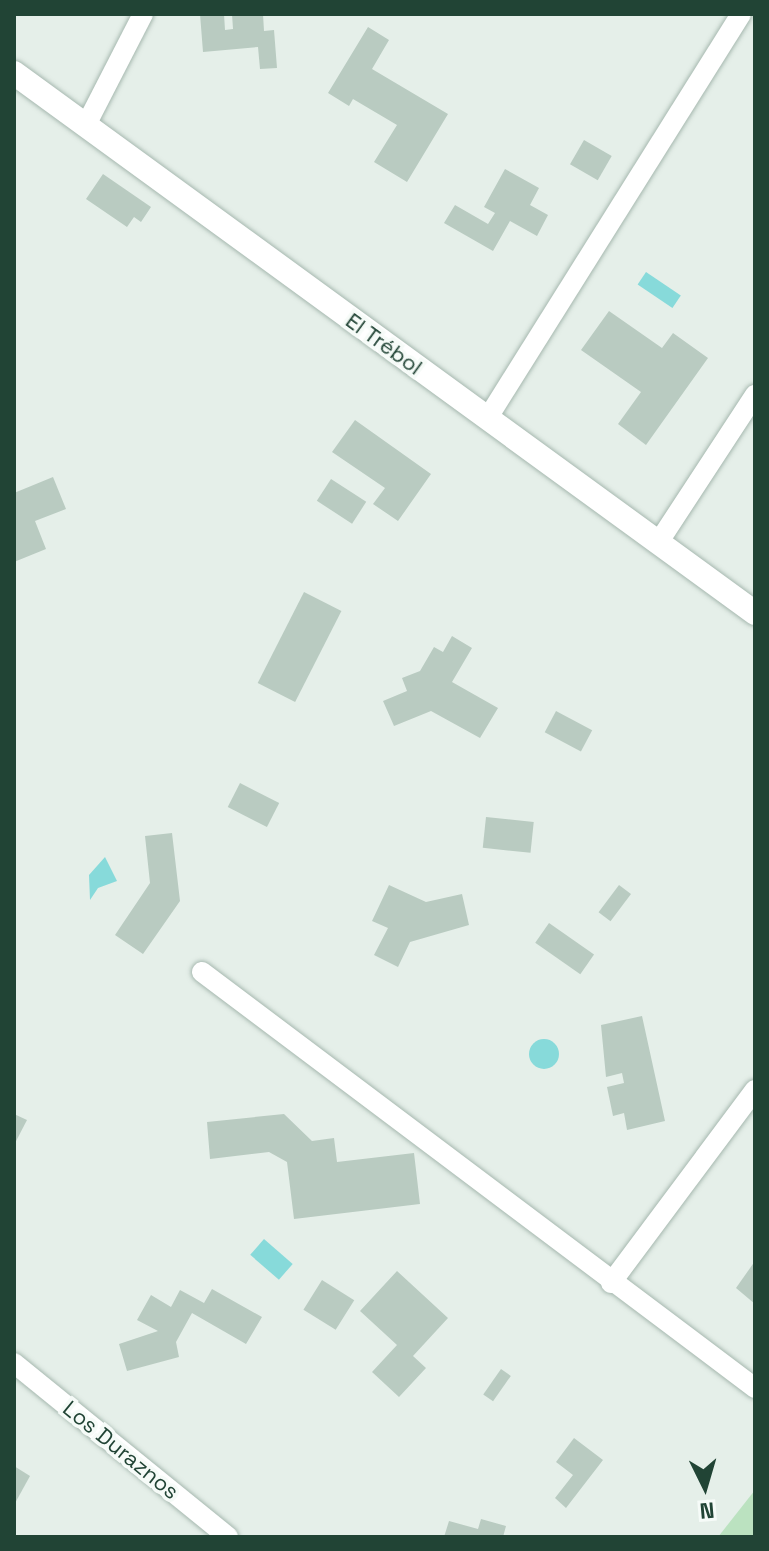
<!DOCTYPE html>
<meta charset="utf-8">
<style>
body{margin:0}
#map{position:relative;width:769px;height:1551px;overflow:hidden;background:#e5efe9;font-family:"Space Grotesk",sans-serif}
div>[style]{position:absolute}
[style*='--x']{left:calc(var(--x)*1px);top:calc(var(--y)*1px);width:calc(var(--w)*1px);rotate:calc(var(--a)*1deg)}
.green>*{inset:0;background:#bbe2c0}
.water>*{inset:0;background:#87dada;transform-origin:0 0}
.round{border-radius:50%}
.building>*{inset:0;background:#b9cbc1;transform-origin:0 0}
.roads{filter:drop-shadow(0 0 2px #a6b8af) drop-shadow(0 0 2px #a6b8af)}
.street>*{height:20px;margin:-10px;padding:0 10px;transform-origin:10px;border-radius:10px;background:#fff}
.secondary>*{height:24px;margin:-12px;padding:0 12px;transform-origin:12px;border-radius:12px;background:#fff}
span{translate:-50% -50%;white-space:nowrap;text-align:center;line-height:1.15;-webkit-text-stroke:7px #f6fbf8;paint-order:stroke}
.street-label{font-size:22px;color:#214435}
.frame{position:absolute;inset:0;border:16px solid #214435;pointer-events:none}
.north{position:absolute;left:665px;top:1447px;width:80px;height:80px;-webkit-text-stroke:6px #f6fbf8;paint-order:stroke;rotate:175deg;font-size:22px;font-weight:700;line-height:32px;text-align:center;color:#214435}
.north::after{content:'';display:block;margin:auto;width:28px;height:36px;background:#214435;clip-path:polygon(50% 0,100% 100%,50% 72%,0 100%)}
</style>
<div id="map">
<div class="green">
<i style="clip-path:polygon(755px 1490px,755px 1537px,718px 1537px)"></i>
</div>
<div class="water">
<i style="left:646px;top:272px;width:42px;height:15px;rotate:34deg"></i>
<i style="clip-path:polygon(105px 857px,117px 881px,98px 888px,90px 900px,89px 875px)"></i>
<i class="round" style="left:529px;top:1039px;width:30px;height:30px"></i>
<i style="left:264px;top:1239px;width:38px;height:21px;rotate:41deg"></i>
</div>
<div class="building">
<i style="clip-path:polygon(200px 14px,224px 14px,225px 30px,233px 29px,232px 14px,263px 14px,264px 31px,274px 30px,277px 68px,260px 69px,258px 47px,203px 52px)"></i>
<i style="clip-path:polygon(368px 27px,389px 40px,372px 69px,448px 114px,407px 182px,374px 162px,397px 125px,353px 99px,349px 106px,328px 93px)"></i>
<i style="left:584px;top:140px;width:32px;height:28px;rotate:30deg"></i>
<i style="clip-path:polygon(505px 169px,539px 188px,530px 205px,548px 215px,537px 236px,510px 221px,493px 251px,444px 223px,455px 205px,488px 224px,495px 213px,484px 207px)"></i>
<i style="clip-path:polygon(103px 174px,151px 207px,141px 222px,134px 217px,127px 227px,86px 199px)"></i>
<i style="clip-path:polygon(609px 311px,662px 348px,673px 333px,708px 358px,646px 445px,618px 424px,641px 392px,581px 350px)"></i>
<i style="clip-path:polygon(355px 420px,431px 474px,398px 521px,373px 504px,385px 488px,332px 452px)"></i>
<i style="clip-path:polygon(53px 477px,66px 509px,35px 521px,46px 549px,14px 562px,14px 493px)"></i>
<i style="left:331px;top:479px;width:42px;height:26px;rotate:33deg"></i>
<i style="left:304px;top:592px;width:42px;height:102px;rotate:27deg"></i>
<i style="clip-path:polygon(452px 636px,472px 648px,452px 682px,498px 708px,480px 738px,431px 711px,394px 726px,383px 701px,407px 691px,402px 678px,420px 671px,434px 647px,443px 652px)"></i>
<i style="left:556px;top:711px;width:41px;height:24px;rotate:28deg"></i>
<i style="left:240px;top:783px;width:44px;height:27px;rotate:27deg"></i>
<i style="left:486px;top:817px;width:48px;height:31px;rotate:6deg"></i>
<i style="clip-path:polygon(172px 833px,180px 901px,143px 954px,115px 935px,150px 883px,145px 836px)"></i>
<i style="clip-path:polygon(389px 885px,426px 902px,462px 894px,469px 925px,410px 942px,398px 967px,374px 955px,388px 928px,372px 921px)"></i>
<i style="left:619px;top:885px;width:15px;height:34px;rotate:37deg"></i>
<i style="left:549px;top:923px;width:55px;height:24px;rotate:35deg"></i>
<i style="clip-path:polygon(642px 1016px,665px 1121px,627px 1130px,624px 1113px,613px 1116px,607px 1087px,624px 1083px,622px 1073px,606px 1077px,601px 1025px)"></i>
<i style="clip-path:polygon(14px 1114px,27px 1120px,14px 1145px)"></i>
<i style="clip-path:polygon(284px 1114px,312px 1141px,334px 1138px,337px 1162px,414px 1153px,420px 1204px,294px 1219px,287px 1162px,269px 1152px,210px 1159px,207px 1122px)"></i>
<i style="clip-path:polygon(755px 1261px,755px 1304px,736px 1288px)"></i>
<i style="clip-path:polygon(397px 1271px,448px 1318px,413px 1356px,426px 1368px,399px 1397px,372px 1372px,397px 1345px,360px 1311px)"></i>
<i style="left:322px;top:1280px;width:38px;height:35px;rotate:32deg"></i>
<i style="clip-path:polygon(212px 1289px,262px 1317px,246px 1344px,192px 1313px,176px 1342px,179px 1357px,127px 1371px,119px 1344px,158px 1331px,137px 1320px,151px 1295px,171px 1307px,180px 1290px,204px 1303px)"></i>
<i style="left:501px;top:1369px;width:12px;height:31px;rotate:35deg"></i>
<i style="clip-path:polygon(574px 1438px,603px 1460px,566px 1508px,555px 1498px,573px 1475px,556px 1462px)"></i>
<i style="clip-path:polygon(14px 1466px,30px 1476px,14px 1505px)"></i>
<i style="clip-path:polygon(481px 1519px,506px 1526px,503px 1537px,444px 1537px,449px 1521px,478px 1529px)"></i>
</div>
<div class="roads">
<div class="street">
<i style="--x:86;--y:125;--w:125;--a:-62.8"></i>
<i style="--x:487;--y:419;--w:478;--a:-57.9"></i>
<i style="--x:658;--y:543;--w:177;--a:-56.8"></i>
<i style="--x:202;--y:972;--w:692;--a:36.95"></i>
<i style="--x:611;--y:1283;--w:241;--a:-53.3"></i>
<i style="--x:14;--y:1363;--w:276;--a:39.1"></i>
</div>
<div class="secondary">
<i style="--x:14;--y:73;--w:917;--a:36.08"></i>
</div>
</div>
<div class="street-label">
<span style="left:384px;top:344px;rotate:36deg">El Trébol</span>
<span style="left:121px;top:1450px;rotate:39deg">Los Duraznos</span>
</div>
<div class="frame"></div>
<div class="north">N</div>
</div>
